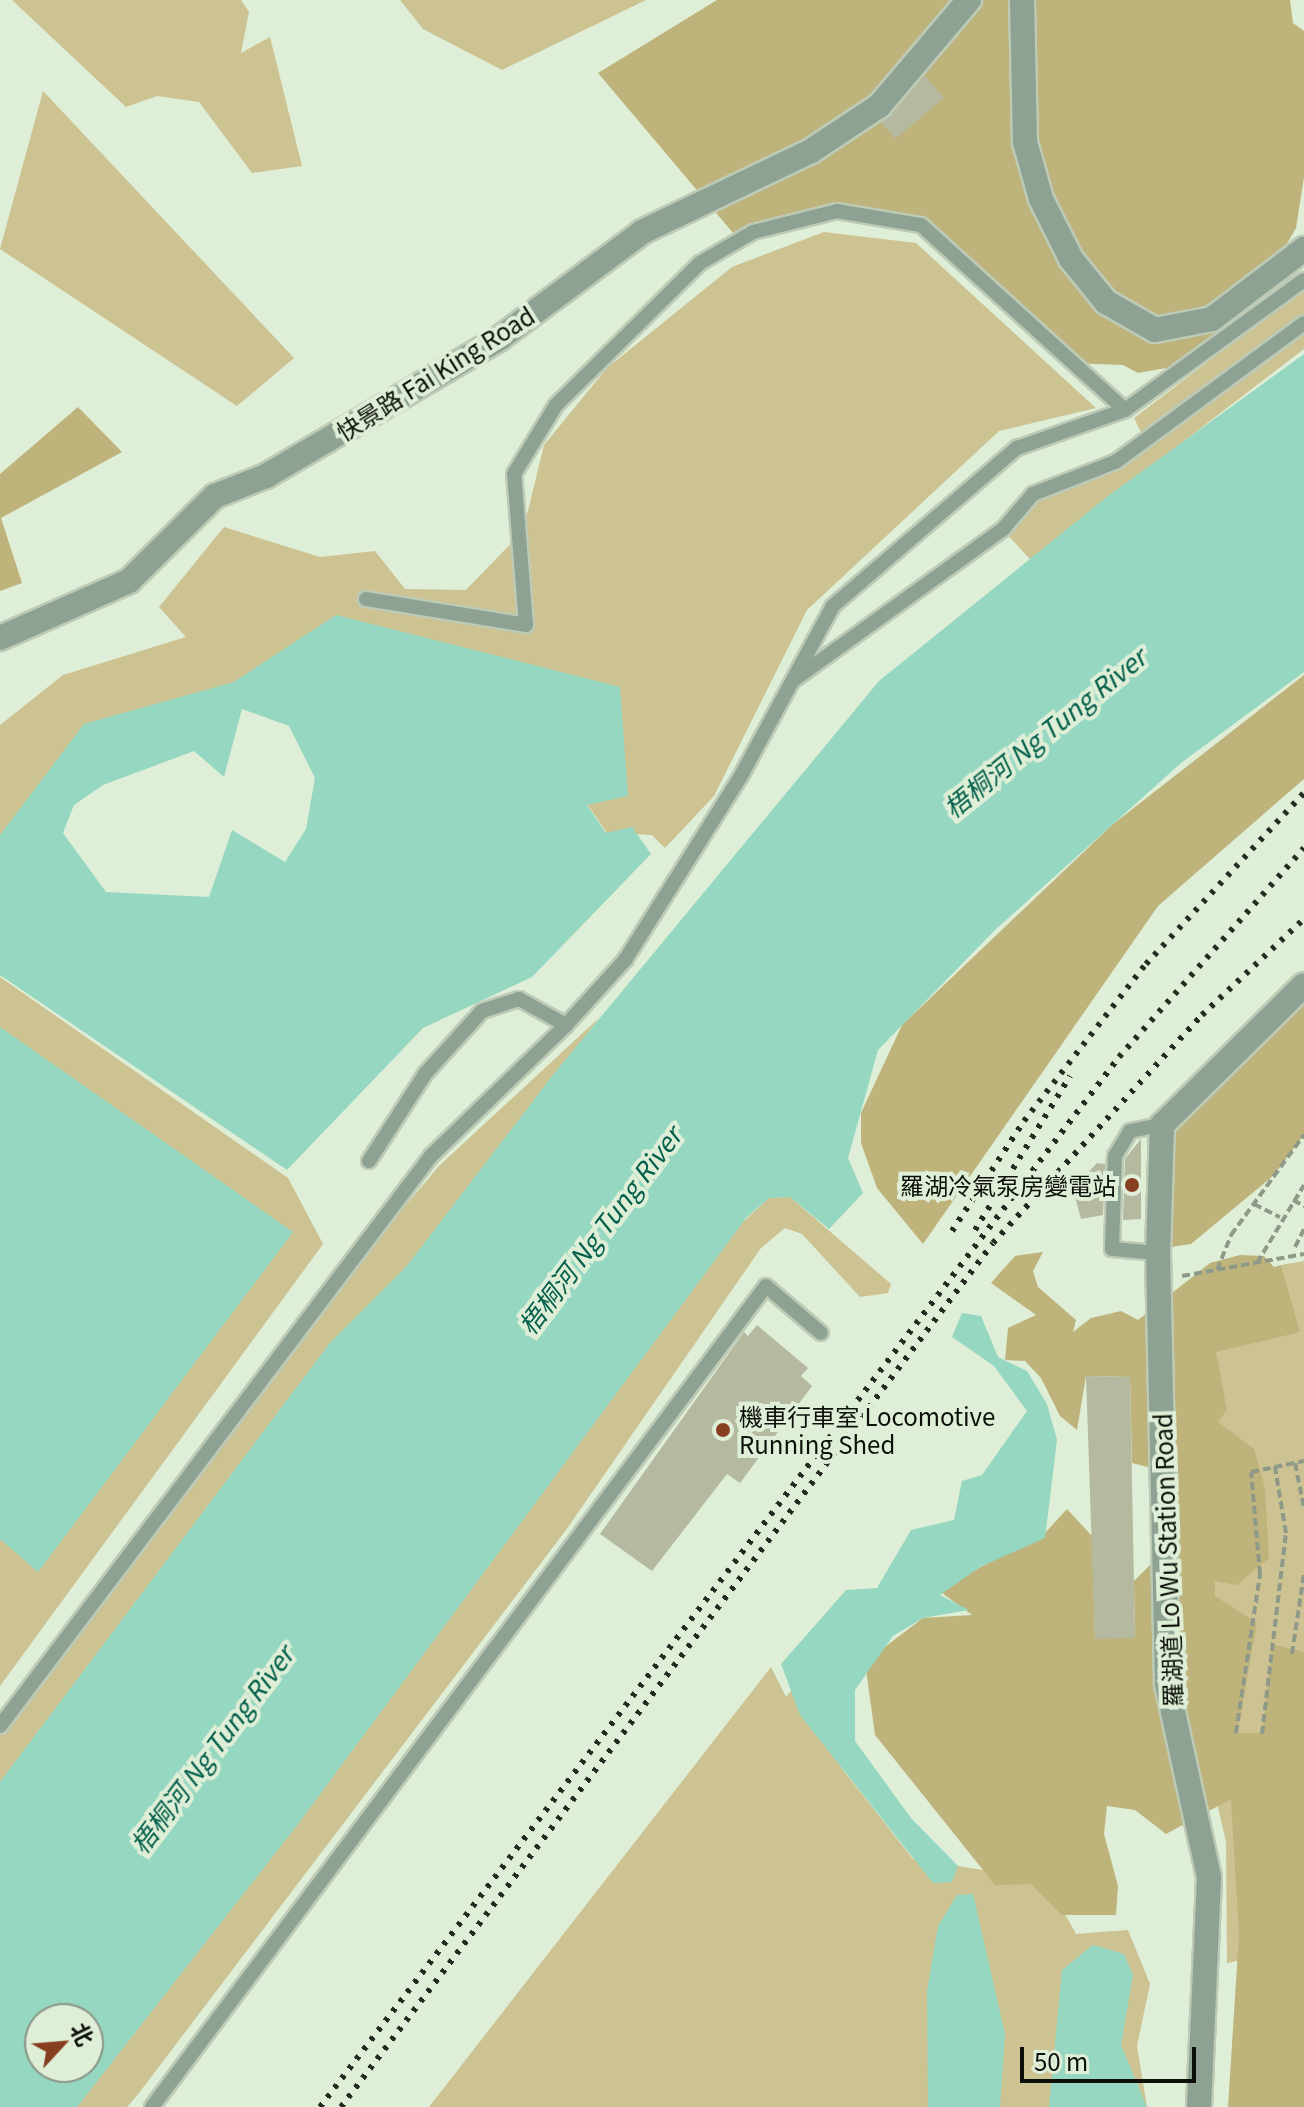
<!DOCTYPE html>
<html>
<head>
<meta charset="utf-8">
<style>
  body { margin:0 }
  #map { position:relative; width:1304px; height:2107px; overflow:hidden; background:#dfeed7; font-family:Georgia,"Noto Sans SC",serif }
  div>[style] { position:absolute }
  .green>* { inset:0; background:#ccc292 }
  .forest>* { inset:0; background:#beb37b }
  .water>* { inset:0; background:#95d7c1 }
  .building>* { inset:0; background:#b4b9a0 }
  .path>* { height:4px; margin-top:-2px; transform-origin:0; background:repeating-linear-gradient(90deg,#8e9988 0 8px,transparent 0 12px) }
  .roads { filter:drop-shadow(2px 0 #bdcab6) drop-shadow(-2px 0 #bdcab6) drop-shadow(0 2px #bdcab6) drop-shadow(0 -2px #bdcab6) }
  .lane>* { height:14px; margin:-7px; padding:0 7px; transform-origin:7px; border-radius:7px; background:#8da292 }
  .street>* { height:24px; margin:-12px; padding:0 12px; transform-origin:12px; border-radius:12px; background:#8da292 }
  .rail>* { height:6px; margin-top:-3px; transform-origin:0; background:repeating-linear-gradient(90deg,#252a21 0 4px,transparent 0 12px) }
  .dots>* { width:22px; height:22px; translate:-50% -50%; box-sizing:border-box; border:4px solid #dfeed7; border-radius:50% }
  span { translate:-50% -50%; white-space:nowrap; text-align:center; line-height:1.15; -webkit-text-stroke:8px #dfeed7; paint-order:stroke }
  .street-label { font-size:24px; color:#0c1009 }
  .poi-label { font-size:24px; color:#0c1009 }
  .right { translate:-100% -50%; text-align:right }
  .left { translate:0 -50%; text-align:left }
  .water-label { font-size:26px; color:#04604b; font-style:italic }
  .north { position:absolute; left:24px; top:2003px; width:80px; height:80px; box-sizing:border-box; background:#dfeed7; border:2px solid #8b9585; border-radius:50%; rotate:64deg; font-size:22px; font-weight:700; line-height:32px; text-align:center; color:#0c1009 }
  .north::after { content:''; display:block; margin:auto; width:28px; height:36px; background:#873f20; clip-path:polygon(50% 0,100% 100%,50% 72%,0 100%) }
  .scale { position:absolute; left:1020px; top:2047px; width:176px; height:36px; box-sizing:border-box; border:4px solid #0c1009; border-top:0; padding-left:10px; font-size:24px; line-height:28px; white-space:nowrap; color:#0c1009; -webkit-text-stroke:6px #dfeed7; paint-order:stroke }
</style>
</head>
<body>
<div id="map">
  <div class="green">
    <i style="clip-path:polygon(12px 0,241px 0,249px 12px,241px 53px,270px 37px,302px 166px,252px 173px,199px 102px,157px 96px,126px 107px)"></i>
    <i style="clip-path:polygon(400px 0,646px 0,502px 70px,423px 29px)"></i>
    <i style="clip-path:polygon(43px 91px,294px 358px,237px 406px,0 249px)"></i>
    <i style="clip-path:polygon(824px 232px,916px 243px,1096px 408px,999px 431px,807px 610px,714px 796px,665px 848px,652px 835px,607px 833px,587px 804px,337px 615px,234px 682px,173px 701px,0 837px,0 725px,63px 675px,186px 637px,159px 607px,224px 527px,320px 557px,375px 551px,405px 589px,466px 590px,523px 531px,544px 445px,607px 368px,732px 267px)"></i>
    <i style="clip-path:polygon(1304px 289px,1304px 323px,1145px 440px,1134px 418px)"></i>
    <i style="clip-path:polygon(1304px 325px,1304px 349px,1030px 559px,1005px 532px,1033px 494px,1127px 460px)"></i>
    <i style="clip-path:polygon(0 977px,288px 1178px,323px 1244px,0 1686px)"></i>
    <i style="clip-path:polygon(600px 1017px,406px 1267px,330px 1343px,0 1782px,0 1724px,308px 1321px,439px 1166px)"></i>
    <i style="clip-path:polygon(790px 1197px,891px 1284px,888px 1293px,860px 1297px,802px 1234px,785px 1228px,761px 1248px,566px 1530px,139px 2093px,127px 2107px,77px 2107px,298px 1824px,743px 1222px,769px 1198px)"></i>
    <i style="clip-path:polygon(1304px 1261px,1304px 1947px,1227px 1963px,1226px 1842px,1194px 1702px,1186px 1349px,1299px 1332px,1281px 1265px)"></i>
    <i style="clip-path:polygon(828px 1643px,840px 1766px,913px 1859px,983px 1870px,1088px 1788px,1054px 1894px,1076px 1934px,1128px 1930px,1150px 1984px,1137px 2046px,1147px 2107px,429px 2107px,771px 1667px,786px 1697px)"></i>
  </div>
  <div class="forest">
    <i style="clip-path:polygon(717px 0,1290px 0,1293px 23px,1304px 31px,1304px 177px,1296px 228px,1281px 254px,1294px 284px,1189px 364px,1138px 373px,1123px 365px,1070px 363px,912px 224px,824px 214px,739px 240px,598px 73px)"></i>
    <i style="clip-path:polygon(78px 407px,122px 452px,1px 518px,22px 583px,0 591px,0 474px)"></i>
    <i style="clip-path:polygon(1304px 675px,1304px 779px,1158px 906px,923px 1244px,877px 1188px,861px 1143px,861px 1113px,902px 1025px,1112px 825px)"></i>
    <i style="clip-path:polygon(1304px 984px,1304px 1135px,1274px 1175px,1191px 1244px,1171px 1247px,1172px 1136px,1181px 1118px)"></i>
    <i style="clip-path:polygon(1043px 1252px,1033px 1271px,1038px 1287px,1076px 1320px,1073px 1332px,1091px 1318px,1121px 1311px,1138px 1320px,1210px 1263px,1240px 1255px,1264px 1256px,1274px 1267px,1281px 1265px,1300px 1332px,1216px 1352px,1227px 1410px,1218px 1422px,1254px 1449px,1265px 1488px,1269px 1558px,1237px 1585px,1215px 1581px,1215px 1596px,1257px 1623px,1237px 1733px,1262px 1733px,1272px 1644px,1304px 1652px,1304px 2107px,1228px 2107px,1239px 1935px,1231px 1799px,1166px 1834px,1135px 1810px,1107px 1806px,1104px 1834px,1118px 1886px,1116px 1915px,1062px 1915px,1031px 1884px,995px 1885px,875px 1735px,865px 1662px,923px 1618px,972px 1615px,938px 1590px,1046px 1532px,1067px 1509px,1092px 1536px,1095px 1638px,1135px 1638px,1134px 1581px,1161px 1554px,1163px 1471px,1132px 1463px,1130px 1377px,1086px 1376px,1077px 1430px,1060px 1416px,1041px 1378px,1025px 1361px,1005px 1360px,1008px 1328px,1036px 1315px,991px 1283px,1015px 1256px)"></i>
  </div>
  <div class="water">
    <i style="clip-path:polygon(evenodd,1304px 354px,1304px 672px,1181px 763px,995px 930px,878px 1050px,848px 1158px,863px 1193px,829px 1229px,790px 1197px,769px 1198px,746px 1218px,298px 1824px,77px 2107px,0 2107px,0 1782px,330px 1343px,406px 1267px,556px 1071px,879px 681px,1108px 496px,1304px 354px,40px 2019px,88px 2019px,88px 2067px,40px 2067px,40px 2019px)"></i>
    <i style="clip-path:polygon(evenodd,336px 615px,620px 687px,628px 796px,587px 805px,606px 833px,632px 827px,651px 854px,532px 977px,423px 1028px,287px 1170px,0 975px,0 835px,84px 724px,234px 682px,336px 615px,242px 709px,289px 726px,315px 778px,306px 829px,285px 862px,232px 830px,209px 897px,106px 892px,63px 833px,74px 805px,103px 785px,194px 751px,224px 777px,242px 709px)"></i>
    <i style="clip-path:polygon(0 1027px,293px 1232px,38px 1572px,0 1539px)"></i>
    <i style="clip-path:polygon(962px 1313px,981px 1316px,998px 1357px,1027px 1371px,1047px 1404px,1057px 1440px,1045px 1538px,980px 1567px,940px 1595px,969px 1610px,923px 1618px,893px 1636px,855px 1690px,855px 1741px,911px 1818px,958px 1866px,952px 1882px,933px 1883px,800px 1715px,781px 1664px,846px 1590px,877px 1588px,911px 1530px,954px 1520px,962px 1481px,982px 1475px,1027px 1411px,994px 1366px,952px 1337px)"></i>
    <i style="clip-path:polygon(973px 1894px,1005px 2034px,1000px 2107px,928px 2107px,927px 1991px,938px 1926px,957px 1895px)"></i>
    <i style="clip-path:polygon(1093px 1945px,1124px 1954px,1133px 1975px,1121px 2045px,1147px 2107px,1049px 2107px,1062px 1970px)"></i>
  </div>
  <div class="building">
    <i style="clip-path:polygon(925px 76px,944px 98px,895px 139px,881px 122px)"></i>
    <i style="clip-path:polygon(1141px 1139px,1141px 1219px,1123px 1220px,1125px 1159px)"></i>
    <i style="clip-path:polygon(1097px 1163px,1105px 1164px,1103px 1215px,1081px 1219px,1073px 1189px)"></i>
    <i style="clip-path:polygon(757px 1325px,808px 1368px,801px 1376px,812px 1386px,740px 1483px,727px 1474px,652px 1571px,600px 1534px,744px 1332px,748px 1336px)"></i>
    <i style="clip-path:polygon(1086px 1376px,1130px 1377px,1135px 1638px,1095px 1639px)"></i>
  </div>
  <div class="path">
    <i style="left:1293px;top:1200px;width:13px;rotate:29deg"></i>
    <i style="left:1254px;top:1204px;width:29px;rotate:27deg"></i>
    <i style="left:1295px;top:1247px;width:20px;rotate:-63deg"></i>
    <i style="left:1257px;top:1263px;width:91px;rotate:-58.9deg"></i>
    <i style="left:1217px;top:1270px;width:38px;rotate:-68deg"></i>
    <i style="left:1231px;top:1235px;width:124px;rotate:-53.9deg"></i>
    <i style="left:1182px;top:1276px;width:124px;rotate:-10.2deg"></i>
    <i style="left:1295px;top:1463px;width:46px;rotate:78.7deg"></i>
    <i style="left:1292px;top:1654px;width:81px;rotate:-81.5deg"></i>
    <i style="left:1236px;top:1733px;width:161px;rotate:-81.4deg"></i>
    <i style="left:1260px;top:1574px;width:102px;rotate:-95deg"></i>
    <i style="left:1251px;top:1472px;width:54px;rotate:-11.7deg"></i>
    <i style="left:1262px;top:1734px;width:202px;rotate:-83.2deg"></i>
    <i style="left:1286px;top:1533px;width:67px;rotate:-99.5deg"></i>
  </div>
  <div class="roads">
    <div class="lane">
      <i style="left:366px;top:599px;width:162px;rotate:9.2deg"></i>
      <i style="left:526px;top:625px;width:151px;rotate:-94.5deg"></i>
      <i style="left:514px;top:474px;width:81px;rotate:-58.7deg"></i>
      <i style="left:556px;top:405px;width:202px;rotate:-44.6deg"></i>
      <i style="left:700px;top:263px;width:61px;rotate:-30.3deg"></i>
      <i style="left:753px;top:232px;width:87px;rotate:-14deg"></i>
      <i style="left:837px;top:211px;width:85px;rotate:9.5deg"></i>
      <i style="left:921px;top:225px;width:275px;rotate:42.2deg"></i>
      <i style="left:795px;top:679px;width:258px;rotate:-35.8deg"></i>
      <i style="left:1004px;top:528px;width:45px;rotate:-49.5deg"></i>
      <i style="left:1033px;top:494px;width:90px;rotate:-21.4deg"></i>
      <i style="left:1117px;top:461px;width:232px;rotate:-36.4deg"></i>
      <i style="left:369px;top:1161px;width:103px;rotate:-57.2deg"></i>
      <i style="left:425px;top:1074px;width:85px;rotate:-47.9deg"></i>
      <i style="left:482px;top:1011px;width:39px;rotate:-18deg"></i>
      <i style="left:519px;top:999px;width:54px;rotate:29deg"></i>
      <i style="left:566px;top:1025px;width:88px;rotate:-47.8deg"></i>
      <i style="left:625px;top:960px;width:220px;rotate:-57.8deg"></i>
      <i style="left:742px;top:774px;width:191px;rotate:-61.6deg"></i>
      <i style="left:833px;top:606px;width:243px;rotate:-40.7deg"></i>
      <i style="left:1017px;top:448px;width:114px;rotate:-19.4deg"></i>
      <i style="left:1125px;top:410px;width:221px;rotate:-36deg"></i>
      <i style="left:1158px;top:1253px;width:46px;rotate:-175deg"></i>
      <i style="left:1112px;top:1249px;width:93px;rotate:-88.2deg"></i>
      <i style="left:1115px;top:1156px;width:29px;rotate:-59deg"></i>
      <i style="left:1130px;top:1131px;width:33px;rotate:-11deg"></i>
      <i style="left:0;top:1726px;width:715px;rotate:-52.91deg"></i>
      <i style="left:431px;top:1156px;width:188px;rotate:-44.1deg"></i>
      <i style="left:152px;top:2107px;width:1025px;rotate:-53.21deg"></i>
      <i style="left:766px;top:1286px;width:72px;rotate:40.5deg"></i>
    </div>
    <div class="street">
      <i style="left:1022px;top:0;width:142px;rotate:88.8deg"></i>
      <i style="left:1025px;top:142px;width:59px;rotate:74.3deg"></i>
      <i style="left:1041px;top:199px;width:67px;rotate:63.4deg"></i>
      <i style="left:1071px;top:259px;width:55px;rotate:50.9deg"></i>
      <i style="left:1106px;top:302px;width:56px;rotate:29.7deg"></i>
      <i style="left:1155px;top:330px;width:58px;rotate:-10.9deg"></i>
      <i style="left:1212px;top:319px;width:116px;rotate:-37.3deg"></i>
      <i style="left:0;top:638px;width:141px;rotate:-23.8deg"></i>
      <i style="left:129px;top:581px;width:121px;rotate:-44.7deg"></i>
      <i style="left:215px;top:496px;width:55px;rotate:-21.4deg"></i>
      <i style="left:266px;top:476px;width:272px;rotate:-30.5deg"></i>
      <i style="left:500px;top:338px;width:177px;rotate:-36.7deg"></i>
      <i style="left:642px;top:232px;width:187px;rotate:-25.6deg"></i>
      <i style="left:811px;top:151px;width:82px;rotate:-33.5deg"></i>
      <i style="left:879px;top:106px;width:139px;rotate:-49.7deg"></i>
      <i style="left:1199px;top:2107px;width:230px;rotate:-87.5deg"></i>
      <i style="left:1209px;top:1877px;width:198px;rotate:-102.3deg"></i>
      <i style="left:1167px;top:1684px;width:431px;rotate:-91.2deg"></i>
      <i style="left:1158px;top:1253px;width:128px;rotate:-88.2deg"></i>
      <i style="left:1162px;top:1125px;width:199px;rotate:-44.6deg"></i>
    </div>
  </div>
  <div class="rail">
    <i style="left:975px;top:1230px;width:181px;rotate:-58.3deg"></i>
    <i style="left:952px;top:1231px;width:131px;rotate:-56.8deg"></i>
    <i style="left:1024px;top:1121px;width:199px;rotate:-52.2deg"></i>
    <i style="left:1146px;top:964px;width:233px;rotate:-47.3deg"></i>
    <i style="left:320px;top:2107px;width:1319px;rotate:-52.73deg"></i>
    <i style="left:1119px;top:1057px;width:279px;rotate:-48.5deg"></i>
    <i style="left:341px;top:2107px;width:1082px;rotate:-52.96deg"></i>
    <i style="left:993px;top:1243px;width:309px;rotate:-47.5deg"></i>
    <i style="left:1202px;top:1015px;width:140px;rotate:-43.3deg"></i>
  </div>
  <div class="dots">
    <i style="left:1132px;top:1185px;background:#873f20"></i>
    <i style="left:723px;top:1430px;background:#873f20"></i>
  </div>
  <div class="street-label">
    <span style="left:435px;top:373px;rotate:-32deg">快景路 Fai King Road</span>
    <span style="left:1167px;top:1560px;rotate:-92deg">羅湖道 Lo Wu Station Road</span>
  </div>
  <div class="poi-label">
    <span class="right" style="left:1116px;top:1185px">羅湖冷氣泵房變電站</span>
    <span class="left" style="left:739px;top:1430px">機車行車室 Locomotive<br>Running Shed</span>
  </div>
  <div class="water-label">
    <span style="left:1044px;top:732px;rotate:-39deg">梧桐河 Ng Tung River</span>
    <span style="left:599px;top:1230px;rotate:-53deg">梧桐河 Ng Tung River</span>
    <span style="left:211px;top:1749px;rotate:-53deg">梧桐河 Ng Tung River</span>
  </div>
  <div class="north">北</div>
  <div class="scale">50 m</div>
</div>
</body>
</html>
